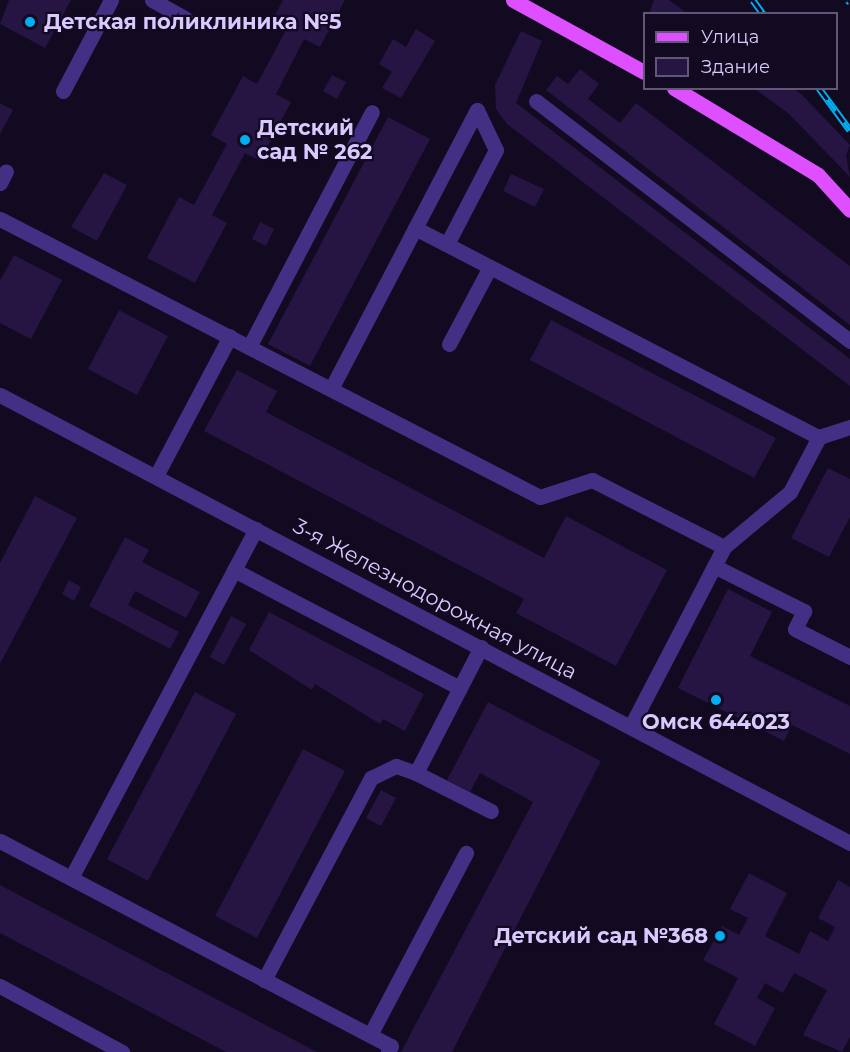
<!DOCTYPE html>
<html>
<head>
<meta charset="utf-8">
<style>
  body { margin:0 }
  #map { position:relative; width:850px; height:1052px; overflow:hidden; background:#120a20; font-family:Montserrat,sans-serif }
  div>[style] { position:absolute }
  .building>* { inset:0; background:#261443 }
  .minor>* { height:15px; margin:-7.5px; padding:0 7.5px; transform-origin:7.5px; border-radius:7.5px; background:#433084 }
  .major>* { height:15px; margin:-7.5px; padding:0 7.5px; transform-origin:7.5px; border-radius:7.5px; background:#de50ff }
  .rail>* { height:7px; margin-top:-3.5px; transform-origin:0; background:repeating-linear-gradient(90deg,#120a20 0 14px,#00aef4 0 28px); box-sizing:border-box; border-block:2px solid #00aef4 }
  .dots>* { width:16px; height:16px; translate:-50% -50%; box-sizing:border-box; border:3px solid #120a20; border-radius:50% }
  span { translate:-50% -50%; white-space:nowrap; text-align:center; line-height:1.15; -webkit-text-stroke:4.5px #120a20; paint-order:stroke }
  .poi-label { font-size:21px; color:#d9c9ff; font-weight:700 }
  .left { translate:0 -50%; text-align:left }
  .right { translate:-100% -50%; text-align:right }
  .street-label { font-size:21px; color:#d9c9ff }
  .legend { position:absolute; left:643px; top:12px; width:195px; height:78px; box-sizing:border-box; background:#120a20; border:2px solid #625679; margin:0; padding:8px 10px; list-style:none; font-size:18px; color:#d9c9ff }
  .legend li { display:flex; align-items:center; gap:12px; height:30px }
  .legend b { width:30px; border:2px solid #625679 }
</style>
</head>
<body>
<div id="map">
  <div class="building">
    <i style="clip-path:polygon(9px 0,71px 0,45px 48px,0 24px)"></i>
    <i style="clip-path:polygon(283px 0,345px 0,320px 47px,304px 39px,276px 94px,291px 102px,260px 161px,245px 153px,212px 215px,227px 223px,195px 283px,147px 258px,179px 197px,194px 205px,227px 144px,211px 135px,243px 76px,257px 84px,286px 30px,271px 22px)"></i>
    <i style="clip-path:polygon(654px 0,669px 0,688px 14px,649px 14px)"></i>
    <i style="clip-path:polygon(416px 29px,435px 41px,401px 98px,382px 88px,392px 72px,379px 64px,393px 39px,406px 47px)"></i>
    <i style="clip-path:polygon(521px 31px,542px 41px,516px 103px,850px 359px,850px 386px,507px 124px,496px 109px,495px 85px)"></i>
    <i style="clip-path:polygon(580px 69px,599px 84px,588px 99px,620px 123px,636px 103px,850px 266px,850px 325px,546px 90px,557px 76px,568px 84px)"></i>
    <i style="clip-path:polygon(332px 75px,346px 82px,337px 99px,323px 91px)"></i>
    <i style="clip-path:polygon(754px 88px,793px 88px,802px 95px,850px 145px,846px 155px,850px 177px,789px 114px)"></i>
    <i style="clip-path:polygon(0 103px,13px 110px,0 134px)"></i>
    <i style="clip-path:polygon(388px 117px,430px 139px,310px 366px,268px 344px)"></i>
    <i style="clip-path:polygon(104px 173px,127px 185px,97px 241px,71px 227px)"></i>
    <i style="clip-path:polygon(511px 174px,544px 189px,535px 207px,503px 191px)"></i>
    <i style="clip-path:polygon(260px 222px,274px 229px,266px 246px,252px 239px)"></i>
    <i style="clip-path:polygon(14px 255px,62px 280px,31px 339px,0 323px,0 281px)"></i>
    <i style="clip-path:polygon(119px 310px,168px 336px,137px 395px,88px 369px)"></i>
    <i style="clip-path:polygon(551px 320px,776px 438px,754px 478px,530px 360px)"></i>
    <i style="clip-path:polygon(237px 370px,277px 391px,266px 412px,544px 558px,566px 516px,667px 570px,616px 666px,516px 613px,524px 599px,204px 431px)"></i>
    <i style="clip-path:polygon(828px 468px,850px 479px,850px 517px,829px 557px,791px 538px)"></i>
    <i style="clip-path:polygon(35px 496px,77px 518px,0 664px,0 563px)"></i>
    <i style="clip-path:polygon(125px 537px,149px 550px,142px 562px,200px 592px,186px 618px,135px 591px,128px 605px,179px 632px,170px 649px,89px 606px)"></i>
    <i style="clip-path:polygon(69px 580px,81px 587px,74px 601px,62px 594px)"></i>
    <i style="clip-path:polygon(728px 589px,772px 612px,750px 656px,850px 706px,850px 754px,792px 725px,784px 741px,678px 688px)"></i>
    <i style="clip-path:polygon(269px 612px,424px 694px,405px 731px,383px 719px,380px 724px,315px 684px,312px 690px,249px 650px)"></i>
    <i style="clip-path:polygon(231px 616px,246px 624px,224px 665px,210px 657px)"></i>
    <i style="clip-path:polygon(195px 692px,236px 714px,148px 881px,107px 859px)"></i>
    <i style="clip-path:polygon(488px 702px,601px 761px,452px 1052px,401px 1052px,533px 802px,480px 773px,470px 792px,447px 780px)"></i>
    <i style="clip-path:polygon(303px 749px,345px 771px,257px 938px,215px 916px)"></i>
    <i style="clip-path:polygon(381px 790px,396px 798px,381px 826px,366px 818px)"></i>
    <i style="clip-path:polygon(749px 873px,787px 893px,765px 936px,799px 954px,810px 931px,828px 941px,835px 927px,818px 918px,838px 880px,850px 887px,850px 1037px,842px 1052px,803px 1035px,827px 990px,794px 973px,783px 993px,765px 983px,757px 998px,775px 1008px,755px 1046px,714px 1024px,738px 978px,703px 960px,722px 926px,739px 935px,748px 918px,730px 909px)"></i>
    <i style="clip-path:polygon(0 885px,102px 939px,317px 1052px,226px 1052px,0 933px)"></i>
  </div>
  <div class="minor">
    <i style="left:152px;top:0;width:38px;rotate:29deg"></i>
    <i style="left:63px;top:91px;width:103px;rotate:-62.2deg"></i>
    <i style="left:536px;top:101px;width:395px;rotate:37.4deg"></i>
    <i style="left:0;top:183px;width:13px;rotate:-63deg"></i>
    <i style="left:0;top:219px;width:607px;rotate:27.24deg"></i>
    <i style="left:540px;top:497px;width:55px;rotate:-18.1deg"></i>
    <i style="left:592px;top:480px;width:148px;rotate:26.9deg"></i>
    <i style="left:415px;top:228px;width:455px;rotate:27.4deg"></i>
    <i style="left:447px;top:244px;width:106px;rotate:-62.5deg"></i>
    <i style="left:496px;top:150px;width:44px;rotate:-115.4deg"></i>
    <i style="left:449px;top:344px;width:87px;rotate:-62deg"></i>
    <i style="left:249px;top:347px;width:265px;rotate:-62.4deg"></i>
    <i style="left:331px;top:389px;width:315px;rotate:-62.4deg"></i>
    <i style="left:0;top:395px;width:961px;rotate:27.79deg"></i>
    <i style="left:156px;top:476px;width:158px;rotate:-62.1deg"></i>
    <i style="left:714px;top:566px;width:101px;rotate:26.6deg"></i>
    <i style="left:804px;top:611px;width:20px;rotate:117deg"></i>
    <i style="left:795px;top:629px;width:62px;rotate:27deg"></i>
    <i style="left:234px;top:570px;width:255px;rotate:27.6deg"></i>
    <i style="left:481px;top:647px;width:142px;rotate:117.3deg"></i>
    <i style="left:416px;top:773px;width:84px;rotate:26.9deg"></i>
    <i style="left:631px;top:726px;width:202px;rotate:-62.5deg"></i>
    <i style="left:724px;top:547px;width:86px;rotate:-39.8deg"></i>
    <i style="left:790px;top:492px;width:62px;rotate:-62.2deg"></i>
    <i style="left:819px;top:437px;width:33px;rotate:-18deg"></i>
    <i style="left:0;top:841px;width:441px;rotate:27.7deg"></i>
    <i style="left:391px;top:1046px;width:7px;rotate:117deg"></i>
    <i style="left:71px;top:878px;width:395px;rotate:-62.1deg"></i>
    <i style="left:264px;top:980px;width:229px;rotate:-62.1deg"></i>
    <i style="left:371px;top:778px;width:28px;rotate:-26deg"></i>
    <i style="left:396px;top:766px;width:21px;rotate:19deg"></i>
    <i style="left:0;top:986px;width:139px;rotate:28.4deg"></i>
    <i style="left:370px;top:1035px;width:206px;rotate:-62.2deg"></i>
  </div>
  <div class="major">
    <i style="left:513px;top:0;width:149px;rotate:28.8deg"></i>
    <i style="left:674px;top:88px;width:168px;rotate:31.1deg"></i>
    <i style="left:818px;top:175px;width:47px;rotate:47.6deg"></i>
  </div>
  <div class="rail">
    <i style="left:753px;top:0;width:17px;rotate:54deg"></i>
    <i style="left:848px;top:0;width:3px;rotate:45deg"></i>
    <i style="left:819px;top:88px;width:52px;rotate:53.6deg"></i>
  </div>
  <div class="dots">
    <i style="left:30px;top:22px;background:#00aef4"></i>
    <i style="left:245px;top:140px;background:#00aef4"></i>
    <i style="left:716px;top:700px;background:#00aef4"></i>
    <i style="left:720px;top:936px;background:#00aef4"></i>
  </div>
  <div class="poi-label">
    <span class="left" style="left:44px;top:22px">Детская поликлиника №5</span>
    <span class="left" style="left:257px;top:140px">Детский<br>сад № 262</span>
    <span style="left:716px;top:722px">Омск 644023</span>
    <span class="right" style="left:708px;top:936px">Детский сад №368</span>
  </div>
  <div class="street-label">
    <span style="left:435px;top:599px;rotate:28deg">3-я Железнодорожная улица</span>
  </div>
  <ul class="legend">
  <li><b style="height:8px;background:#de50ff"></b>Улица</li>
  <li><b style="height:16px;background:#261443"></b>Здание</li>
  </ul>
</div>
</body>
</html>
